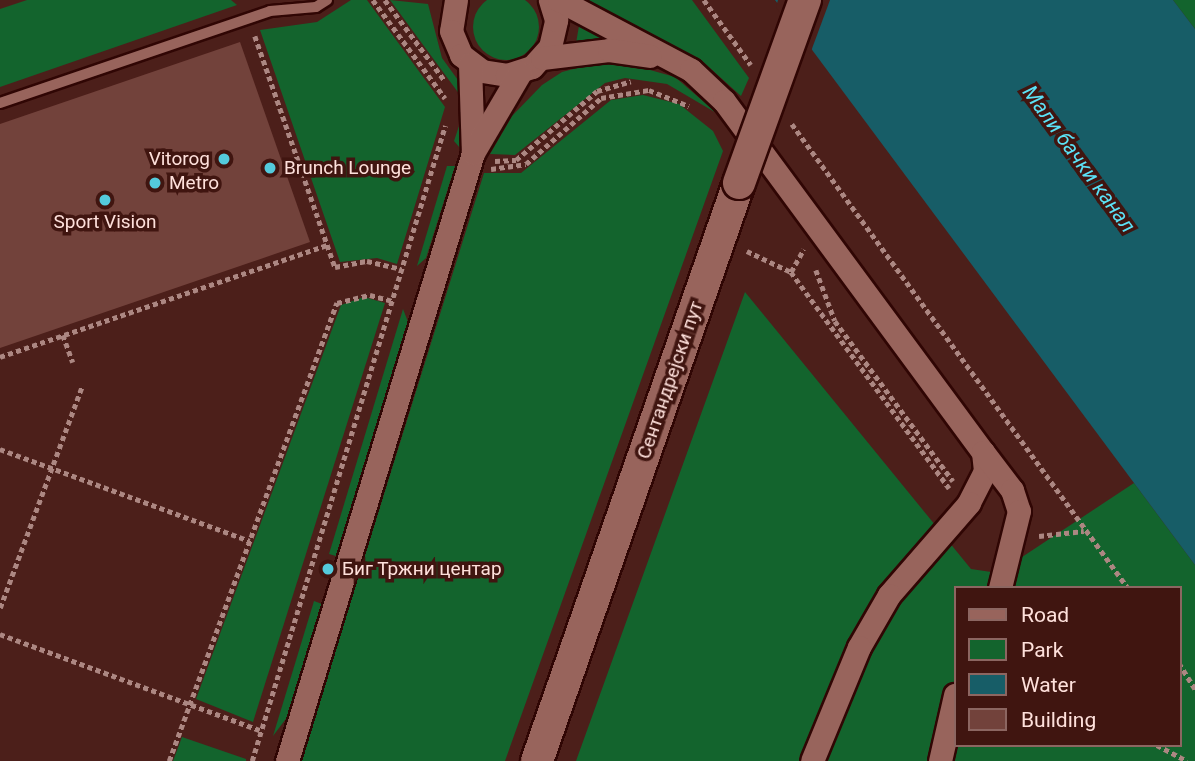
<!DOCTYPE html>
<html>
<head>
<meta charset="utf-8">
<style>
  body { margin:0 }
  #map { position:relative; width:1195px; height:761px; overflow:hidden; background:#4c1f1a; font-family:Roboto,sans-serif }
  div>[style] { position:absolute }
  .green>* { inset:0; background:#13642d }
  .round { border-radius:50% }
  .water>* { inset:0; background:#175d67 }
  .pier>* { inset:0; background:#4c1f1a }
  .building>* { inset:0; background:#72423b }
  .path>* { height:4.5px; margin-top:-2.25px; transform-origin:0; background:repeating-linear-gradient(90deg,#ac8782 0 5px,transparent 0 8.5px) }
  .roads { filter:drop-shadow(2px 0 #300604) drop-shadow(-2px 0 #300604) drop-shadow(0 2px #300604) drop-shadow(0 -2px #300604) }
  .lane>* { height:10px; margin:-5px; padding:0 5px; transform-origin:5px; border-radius:5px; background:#98645c }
  .street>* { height:23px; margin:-11.5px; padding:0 11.5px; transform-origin:11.5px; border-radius:11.5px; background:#98645c }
  .secondary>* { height:32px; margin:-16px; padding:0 16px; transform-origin:16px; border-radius:16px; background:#98645c }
  .bridges { filter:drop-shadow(2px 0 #300604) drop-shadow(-2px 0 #300604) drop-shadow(0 2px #300604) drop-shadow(0 -2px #300604) }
  .secondary-bridge>* { height:32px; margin:-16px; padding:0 16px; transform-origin:16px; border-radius:16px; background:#98645c }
  .dots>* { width:19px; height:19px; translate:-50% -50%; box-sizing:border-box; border:4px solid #401510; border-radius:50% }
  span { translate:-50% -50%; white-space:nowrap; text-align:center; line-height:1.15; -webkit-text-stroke:7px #401510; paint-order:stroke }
  .poi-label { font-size:19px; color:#fee0db }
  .right { translate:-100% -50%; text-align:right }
  .left { translate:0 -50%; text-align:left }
  .street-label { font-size:19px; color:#fee0db }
  .water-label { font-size:21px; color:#5be2f6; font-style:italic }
  .legend { position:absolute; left:954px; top:586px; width:228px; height:161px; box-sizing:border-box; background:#401510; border:2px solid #8c6661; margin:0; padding:9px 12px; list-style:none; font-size:21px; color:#fee0db }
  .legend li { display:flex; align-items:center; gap:14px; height:35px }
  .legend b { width:35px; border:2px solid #8c6661 }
</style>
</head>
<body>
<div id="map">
  <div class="green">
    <i class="round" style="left:473px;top:-6px;width:66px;height:66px"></i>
    <i style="clip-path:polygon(27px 0,231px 0,237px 5px,0 87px,0 9px)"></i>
    <i style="clip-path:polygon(351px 0,367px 0,445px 107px,397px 264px,377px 258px,340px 262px,260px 30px,317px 22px)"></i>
    <i style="clip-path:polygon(390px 0,428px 4px,442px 58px,463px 87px,465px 131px,460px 148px,454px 141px,463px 114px,460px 95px)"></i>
    <i style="clip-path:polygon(580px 0,692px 0,749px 78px,741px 96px,701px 60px)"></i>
    <i style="clip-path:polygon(1173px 0,1195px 0,1195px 29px)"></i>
    <i style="clip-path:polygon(580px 20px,618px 42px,575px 49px)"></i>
    <i style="clip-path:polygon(611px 59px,675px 77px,718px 114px,667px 84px,625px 78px,605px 83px,515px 155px,490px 154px,512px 116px,542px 85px,562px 72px)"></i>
    <i style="clip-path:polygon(643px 95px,679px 104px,713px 131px,723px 151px,505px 761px,301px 761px,484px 173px,521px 173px,611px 100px)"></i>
    <i style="clip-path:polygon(447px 166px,455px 166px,426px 258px,417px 266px)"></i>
    <i style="clip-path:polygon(evenodd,745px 292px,971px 569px,998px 573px,1134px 483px,1195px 565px,1195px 761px,576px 761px,745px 292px,955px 588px,1179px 588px,1179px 745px,955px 745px,955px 588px)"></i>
    <i style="clip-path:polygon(364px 297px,385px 303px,253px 722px,196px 699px,341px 305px)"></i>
    <i style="clip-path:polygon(403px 309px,410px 327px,336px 556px,329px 554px)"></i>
    <i style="clip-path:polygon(314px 601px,322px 604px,288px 716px,273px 736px)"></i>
    <i style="clip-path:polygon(182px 737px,246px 759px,246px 761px,173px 761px)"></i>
  </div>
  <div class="water">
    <i style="clip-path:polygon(775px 0,1173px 0,1195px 29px,1195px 565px)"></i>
  </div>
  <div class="pier">
    <i style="clip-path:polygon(778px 0,830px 0,810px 54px,776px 7px)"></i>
  </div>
  <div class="building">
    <i style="clip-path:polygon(240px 42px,310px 242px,0 348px,0 124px)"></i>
  </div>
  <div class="path">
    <i style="left:373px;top:0;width:122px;rotate:53.7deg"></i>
    <i style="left:385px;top:0;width:101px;rotate:53.5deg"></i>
    <i style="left:704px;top:0;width:80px;rotate:54.1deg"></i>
    <i style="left:255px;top:36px;width:244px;rotate:70.9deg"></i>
    <i style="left:335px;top:267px;width:33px;rotate:-11deg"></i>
    <i style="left:367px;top:261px;width:35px;rotate:13deg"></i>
    <i style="left:792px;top:124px;width:573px;rotate:54.09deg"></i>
    <i style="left:495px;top:161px;width:21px;rotate:-3deg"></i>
    <i style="left:516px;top:160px;width:106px;rotate:-40.4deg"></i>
    <i style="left:597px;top:91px;width:35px;rotate:-16deg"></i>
    <i style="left:491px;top:169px;width:35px;rotate:-8deg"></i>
    <i style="left:526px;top:164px;width:100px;rotate:-41.3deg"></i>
    <i style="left:601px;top:98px;width:49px;rotate:-9.5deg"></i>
    <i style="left:649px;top:90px;width:43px;rotate:21.8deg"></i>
    <i style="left:747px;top:251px;width:49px;rotate:25.5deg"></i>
    <i style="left:791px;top:272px;width:268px;rotate:53.8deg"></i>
    <i style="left:816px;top:270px;width:54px;rotate:69.6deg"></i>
    <i style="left:835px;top:321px;width:199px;rotate:53.6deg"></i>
    <i style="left:791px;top:272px;width:26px;rotate:-61deg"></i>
    <i style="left:63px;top:335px;width:29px;rotate:70deg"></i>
    <i style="left:0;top:357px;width:346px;rotate:-18.9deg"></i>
    <i style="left:0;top:449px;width:266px;rotate:20.2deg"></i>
    <i style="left:1039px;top:536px;width:45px;rotate:-6.3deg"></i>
    <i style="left:0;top:608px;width:237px;rotate:-69.7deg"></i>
    <i style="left:0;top:634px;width:277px;rotate:20.3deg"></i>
    <i style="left:1179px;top:663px;width:31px;rotate:58deg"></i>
    <i style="left:1157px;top:745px;width:34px;rotate:28deg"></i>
    <i style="left:169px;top:761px;width:488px;rotate:-69.9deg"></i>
    <i style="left:337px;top:303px;width:34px;rotate:-14deg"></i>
    <i style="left:370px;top:295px;width:23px;rotate:15deg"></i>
    <i style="left:252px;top:761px;width:664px;rotate:-73.09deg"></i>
  </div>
  <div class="roads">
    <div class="lane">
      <i style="left:0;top:103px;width:285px;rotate:-18.8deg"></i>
      <i style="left:270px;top:11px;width:46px;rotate:-5deg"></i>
      <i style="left:316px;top:7px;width:13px;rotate:-32deg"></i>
    </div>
    <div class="street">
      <i style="left:456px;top:0;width:31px;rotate:99deg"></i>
      <i style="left:451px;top:31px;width:26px;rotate:67deg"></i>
      <i style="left:461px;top:55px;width:26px;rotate:37deg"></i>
      <i style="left:482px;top:71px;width:25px;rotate:9deg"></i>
      <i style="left:507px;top:75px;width:26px;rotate:-18deg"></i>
      <i style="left:532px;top:67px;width:27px;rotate:-48deg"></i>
      <i style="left:550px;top:47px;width:28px;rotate:-77deg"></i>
      <i style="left:556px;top:20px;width:21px;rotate:-107deg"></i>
      <i style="left:559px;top:0;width:149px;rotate:27.9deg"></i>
      <i style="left:691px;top:70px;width:45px;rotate:43.2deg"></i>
      <i style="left:724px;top:101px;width:436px;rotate:53.6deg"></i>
      <i style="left:983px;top:452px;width:19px;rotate:84deg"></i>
      <i style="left:985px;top:471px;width:36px;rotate:117deg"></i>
      <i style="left:969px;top:503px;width:122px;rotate:131deg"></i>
      <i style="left:889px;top:595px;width:60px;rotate:120deg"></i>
      <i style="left:859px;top:647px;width:123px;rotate:112.4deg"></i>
      <i style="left:542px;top:58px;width:67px;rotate:-6.8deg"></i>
      <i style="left:609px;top:50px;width:41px;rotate:8.3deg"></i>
      <i style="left:470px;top:64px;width:89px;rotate:88.1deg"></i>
      <i style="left:983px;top:452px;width:48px;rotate:52.7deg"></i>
      <i style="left:1012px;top:490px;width:22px;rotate:72deg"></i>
      <i style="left:1019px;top:511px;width:79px;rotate:103.9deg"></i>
      <i style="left:287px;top:761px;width:636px;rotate:-72.99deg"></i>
      <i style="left:473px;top:153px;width:93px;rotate:-59.6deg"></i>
      <i style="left:940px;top:761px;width:68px;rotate:-77.2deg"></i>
    </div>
    <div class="secondary">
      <i style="left:537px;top:761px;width:612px;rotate:-70.74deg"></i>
    </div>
  </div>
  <div class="bridges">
    <div class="secondary-bridge">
      <i style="left:739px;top:183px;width:195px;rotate:-70.2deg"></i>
    </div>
  </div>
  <div class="dots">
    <i style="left:224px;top:159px;background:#54cadc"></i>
    <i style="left:270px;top:168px;background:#54cadc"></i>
    <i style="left:155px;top:183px;background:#54cadc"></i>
    <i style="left:105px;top:200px;background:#54cadc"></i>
    <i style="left:328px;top:569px;background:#54cadc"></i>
  </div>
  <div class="poi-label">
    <span class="right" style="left:210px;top:159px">Vitorog</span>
    <span class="left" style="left:284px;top:168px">Brunch Lounge</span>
    <span class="left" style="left:169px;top:183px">Metro</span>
    <span style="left:105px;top:222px">Sport Vision</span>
    <span class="left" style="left:342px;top:569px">Биг Тржни центар</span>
  </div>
  <div class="street-label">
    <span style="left:670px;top:380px;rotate:-71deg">Сентандрејски пут</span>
  </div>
  <div class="water-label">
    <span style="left:1079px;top:159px;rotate:54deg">Мали бачки канал</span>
  </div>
  <ul class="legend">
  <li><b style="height:9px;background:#98645c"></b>Road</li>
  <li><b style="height:19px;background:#13642d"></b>Park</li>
  <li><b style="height:19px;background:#175d67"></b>Water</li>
  <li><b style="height:19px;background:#72423b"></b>Building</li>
  </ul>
</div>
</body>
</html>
